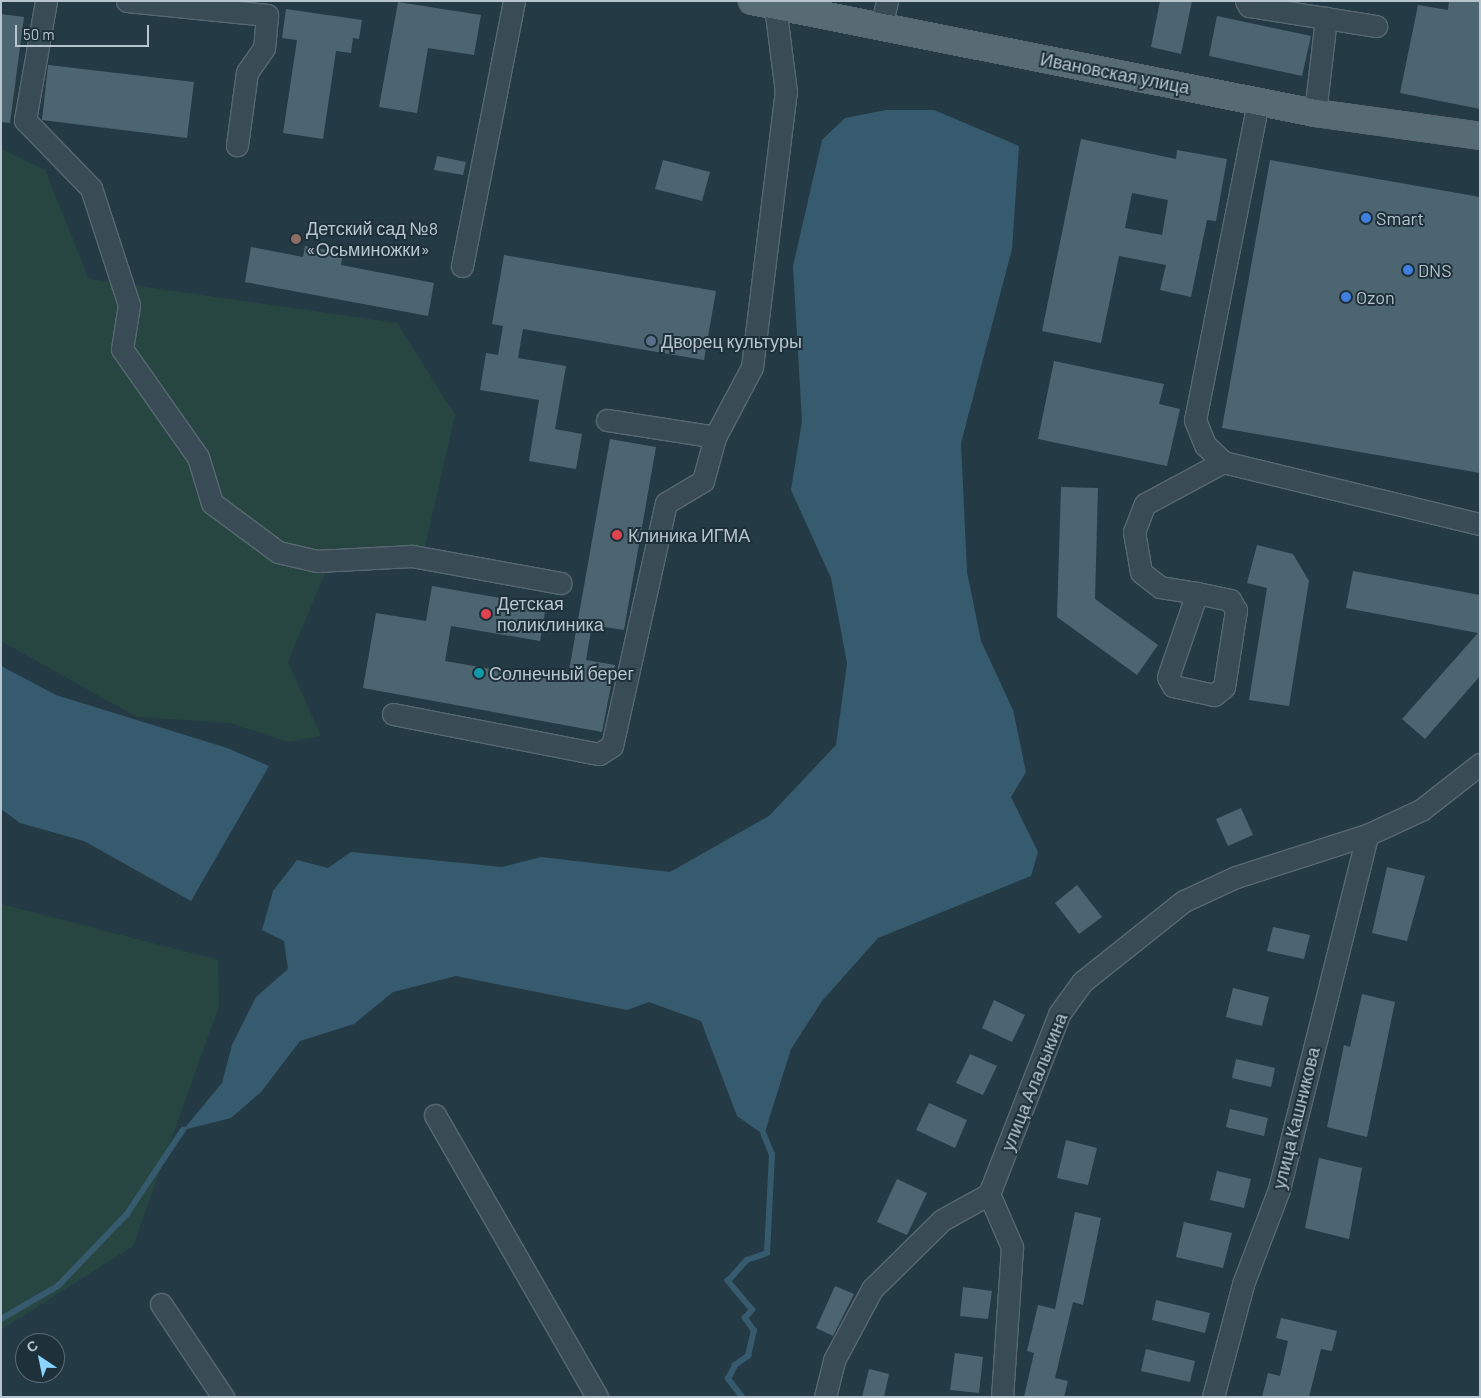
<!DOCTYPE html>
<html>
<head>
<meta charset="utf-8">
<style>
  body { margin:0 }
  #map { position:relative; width:1481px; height:1398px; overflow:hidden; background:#243b45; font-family:Barlow,sans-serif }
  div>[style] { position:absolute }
  .green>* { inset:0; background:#274642 }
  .water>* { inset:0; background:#375b6e }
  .stream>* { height:5.5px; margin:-2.75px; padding:0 2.75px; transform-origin:2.75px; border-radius:2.75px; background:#375b6e }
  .building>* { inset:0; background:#4d6571 }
  .roads { filter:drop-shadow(1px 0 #586872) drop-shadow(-1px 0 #586872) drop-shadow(0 1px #586872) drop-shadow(0 -1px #586872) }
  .minor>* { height:21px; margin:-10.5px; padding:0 10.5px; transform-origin:10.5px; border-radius:10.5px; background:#394b55 }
  .major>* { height:26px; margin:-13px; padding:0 13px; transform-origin:13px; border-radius:13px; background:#576b75 }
  .dots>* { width:14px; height:14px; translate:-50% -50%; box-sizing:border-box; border:2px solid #1e303a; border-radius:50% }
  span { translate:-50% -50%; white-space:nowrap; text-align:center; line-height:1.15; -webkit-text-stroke:4px #1e303a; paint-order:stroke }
  .street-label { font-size:18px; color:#b7c5ce }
  .poi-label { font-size:18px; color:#b7c5ce }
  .left { translate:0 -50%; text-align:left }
  .frame { position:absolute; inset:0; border:2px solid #b7c5ce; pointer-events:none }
  .north { position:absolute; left:15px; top:1333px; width:50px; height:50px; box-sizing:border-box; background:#1e303a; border:1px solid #5b6c75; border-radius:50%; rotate:326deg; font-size:14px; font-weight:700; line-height:20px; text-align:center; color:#b7c5ce }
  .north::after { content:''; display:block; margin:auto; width:18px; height:22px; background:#8bd4ff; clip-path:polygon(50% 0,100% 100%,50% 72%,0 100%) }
  .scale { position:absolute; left:15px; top:25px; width:134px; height:22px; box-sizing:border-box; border:2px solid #b7c5ce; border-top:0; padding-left:6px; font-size:15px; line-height:18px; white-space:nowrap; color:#b7c5ce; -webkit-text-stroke:4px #1e303a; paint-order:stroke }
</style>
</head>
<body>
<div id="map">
  <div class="green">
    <i style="clip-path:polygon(1px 149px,45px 170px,89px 279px,397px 323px,455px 415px,421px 564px,325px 573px,288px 662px,321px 736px,288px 742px,230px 723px,137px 717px,1px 641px)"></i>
    <i style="clip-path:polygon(1px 904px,218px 960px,219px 1006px,133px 1246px,1px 1330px)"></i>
  </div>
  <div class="water">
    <i style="clip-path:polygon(886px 110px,934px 110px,1019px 146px,1012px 249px,961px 443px,967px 572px,981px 641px,1013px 710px,1026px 772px,1011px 797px,1038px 852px,1031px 876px,878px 938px,822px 1001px,791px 1049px,764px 1135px,737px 1116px,701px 1021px,649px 1002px,627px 1010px,456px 976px,393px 992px,354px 1024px,300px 1041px,261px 1092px,231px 1118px,183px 1130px,222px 1083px,232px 1045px,256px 997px,288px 969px,284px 941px,262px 930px,273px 891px,297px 860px,328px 868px,351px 852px,502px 867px,541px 857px,670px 872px,769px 816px,836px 745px,847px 663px,831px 578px,791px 490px,802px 421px,793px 266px,822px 140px,845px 118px)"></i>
    <i style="clip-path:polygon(1px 666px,56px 695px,227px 748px,269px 766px,191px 901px,84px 841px,20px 823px,1px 809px)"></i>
  </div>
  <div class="stream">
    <i style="left:1px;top:1319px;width:66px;rotate:-30.1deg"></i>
    <i style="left:58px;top:1286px;width:100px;rotate:-46.2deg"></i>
    <i style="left:127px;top:1214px;width:101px;rotate:-56.3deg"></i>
    <i style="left:742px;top:1397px;width:23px;rotate:-128deg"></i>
    <i style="left:728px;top:1379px;width:16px;rotate:-63deg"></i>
    <i style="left:735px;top:1365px;width:16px;rotate:-35deg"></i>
    <i style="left:748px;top:1356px;width:26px;rotate:-77deg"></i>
    <i style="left:754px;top:1331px;width:16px;rotate:-125deg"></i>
    <i style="left:745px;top:1318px;width:11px;rotate:-49deg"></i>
    <i style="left:752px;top:1310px;width:38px;rotate:-130deg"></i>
    <i style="left:728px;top:1281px;width:28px;rotate:-48deg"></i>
    <i style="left:747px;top:1260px;width:21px;rotate:-19deg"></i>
    <i style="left:767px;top:1253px;width:98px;rotate:-87.1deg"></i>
    <i style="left:772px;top:1155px;width:22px;rotate:-112deg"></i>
  </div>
  <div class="building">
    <i style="clip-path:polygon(1160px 1px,1192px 1px,1181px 54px,1151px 47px)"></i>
    <i style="clip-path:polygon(1449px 1px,1480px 1px,1480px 109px,1400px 93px,1418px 5px,1448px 10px)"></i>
    <i style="clip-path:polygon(398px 2px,481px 15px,474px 55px,428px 48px,417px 113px,379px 107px)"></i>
    <i style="clip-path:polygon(286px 9px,362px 20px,359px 39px,353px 38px,351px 53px,336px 51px,323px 139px,283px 133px,297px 40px,282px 38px)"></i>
    <i style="clip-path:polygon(1px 14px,24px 17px,10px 123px,1px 122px)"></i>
    <i style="clip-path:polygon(1217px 16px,1311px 36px,1302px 76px,1209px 56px)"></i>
    <i style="clip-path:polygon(48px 65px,194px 82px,187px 138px,42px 120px)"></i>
    <i style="clip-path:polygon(evenodd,1081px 139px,1176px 159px,1177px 150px,1227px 159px,1216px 221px,1207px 220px,1191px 297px,1160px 290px,1166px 265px,1119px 256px,1101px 343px,1042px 331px,1081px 139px,1132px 193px,1168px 200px,1162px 235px,1125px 228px,1132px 193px)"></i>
    <i style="clip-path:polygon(437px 156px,466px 162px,463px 175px,434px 170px)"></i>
    <i style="clip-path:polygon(663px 160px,710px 172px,702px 201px,655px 189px)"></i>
    <i style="clip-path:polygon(1270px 160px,1480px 197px,1480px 473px,1222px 428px)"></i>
    <i style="clip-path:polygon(305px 246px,343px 253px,341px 265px,434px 283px,428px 316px,245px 282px,251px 247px,303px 257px)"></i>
    <i style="clip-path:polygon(504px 255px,716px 291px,704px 360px,523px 329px,518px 358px,566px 366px,555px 429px,582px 434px,576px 469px,529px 461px,539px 400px,480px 390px,486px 353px,498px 355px,503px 326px,492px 324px)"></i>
    <i style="clip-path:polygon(1054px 361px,1164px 384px,1159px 404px,1180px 409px,1167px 466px,1038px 439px)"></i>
    <i style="clip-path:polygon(610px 439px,656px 447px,624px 630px,592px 625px,586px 660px,615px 665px,602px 732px,363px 688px,376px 613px,426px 621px,432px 586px,546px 606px,540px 641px,451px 626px,445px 661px,567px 682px)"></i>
    <i style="clip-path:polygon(1061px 487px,1098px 488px,1095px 599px,1158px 645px,1137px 675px,1057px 617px)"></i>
    <i style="clip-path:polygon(1257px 545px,1293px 554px,1309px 581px,1289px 706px,1249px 700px,1267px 588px,1247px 583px)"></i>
    <i style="clip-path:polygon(1353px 571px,1480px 595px,1480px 676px,1425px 739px,1402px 719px,1478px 633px,1346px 608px)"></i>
    <i style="clip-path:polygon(1241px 808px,1253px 835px,1228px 846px,1216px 819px)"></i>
    <i style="clip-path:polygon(1387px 867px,1425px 876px,1407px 941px,1372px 933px)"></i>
    <i style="clip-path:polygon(1077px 885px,1102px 917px,1079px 934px,1055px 903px)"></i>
    <i style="clip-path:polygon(1273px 927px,1310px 935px,1304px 959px,1267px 951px)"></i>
    <i style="clip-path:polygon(1233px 988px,1269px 997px,1262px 1026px,1226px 1017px)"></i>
    <i style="clip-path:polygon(1362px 994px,1395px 1002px,1367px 1137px,1327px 1127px,1344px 1045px,1350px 1047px)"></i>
    <i style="clip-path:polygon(994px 1000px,1025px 1015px,1012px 1042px,982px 1028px)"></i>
    <i style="clip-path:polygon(970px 1054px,997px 1066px,983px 1095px,956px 1083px)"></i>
    <i style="clip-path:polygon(1236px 1059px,1275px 1068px,1271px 1087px,1232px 1078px)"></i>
    <i style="clip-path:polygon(929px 1103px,967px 1120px,955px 1148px,916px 1130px)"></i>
    <i style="clip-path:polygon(1230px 1109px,1268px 1118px,1264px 1136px,1226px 1127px)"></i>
    <i style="clip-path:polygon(1066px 1140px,1097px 1148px,1088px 1185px,1057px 1178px)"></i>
    <i style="clip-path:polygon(1319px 1158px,1362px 1168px,1349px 1239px,1305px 1228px)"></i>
    <i style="clip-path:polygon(1217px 1171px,1251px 1179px,1244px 1208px,1210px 1200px)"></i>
    <i style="clip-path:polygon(897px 1179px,927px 1193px,907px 1235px,877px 1222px)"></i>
    <i style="clip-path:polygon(1075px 1212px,1101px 1218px,1083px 1305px,1073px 1302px,1055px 1378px,1068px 1381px,1064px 1397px,1024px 1397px,1034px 1353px,1027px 1351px,1038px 1305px,1055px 1309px)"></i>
    <i style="clip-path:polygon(1184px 1222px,1232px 1233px,1223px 1268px,1176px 1257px)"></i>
    <i style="clip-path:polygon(835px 1286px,854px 1294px,833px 1336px,816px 1328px)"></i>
    <i style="clip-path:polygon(963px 1287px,992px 1291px,988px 1319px,960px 1316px)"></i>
    <i style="clip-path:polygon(1156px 1300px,1210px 1313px,1205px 1333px,1152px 1320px)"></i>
    <i style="clip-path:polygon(1281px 1318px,1337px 1331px,1332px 1351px,1321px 1349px,1309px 1397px,1262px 1397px,1268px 1373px,1280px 1376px,1288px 1341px,1276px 1338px)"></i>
    <i style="clip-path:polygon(1146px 1349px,1195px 1361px,1190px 1382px,1141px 1371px)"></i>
    <i style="clip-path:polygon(955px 1353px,983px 1357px,979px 1393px,950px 1390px)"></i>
    <i style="clip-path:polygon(869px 1369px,889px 1374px,884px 1397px,862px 1397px)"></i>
  </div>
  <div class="roads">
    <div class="minor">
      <i style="left:46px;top:1px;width:121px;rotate:100deg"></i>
      <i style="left:25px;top:120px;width:95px;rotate:45.9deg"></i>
      <i style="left:91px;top:188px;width:123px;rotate:72deg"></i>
      <i style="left:129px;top:305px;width:45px;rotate:99deg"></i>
      <i style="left:122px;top:349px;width:132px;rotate:54.9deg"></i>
      <i style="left:198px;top:457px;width:48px;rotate:73.1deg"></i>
      <i style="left:212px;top:503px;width:82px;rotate:36.6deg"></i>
      <i style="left:278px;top:552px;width:40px;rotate:13deg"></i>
      <i style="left:317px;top:561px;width:95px;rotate:-3deg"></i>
      <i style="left:412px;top:556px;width:151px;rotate:10.3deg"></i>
      <i style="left:127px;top:1px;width:141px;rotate:5.7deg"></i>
      <i style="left:267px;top:15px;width:33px;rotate:95deg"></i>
      <i style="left:264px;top:48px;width:29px;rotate:125deg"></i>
      <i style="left:247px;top:72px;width:74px;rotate:97.8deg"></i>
      <i style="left:1246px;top:1px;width:6px;rotate:59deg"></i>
      <i style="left:1249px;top:6px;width:78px;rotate:8.9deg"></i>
      <i style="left:881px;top:27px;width:27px;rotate:-77deg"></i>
      <i style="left:1258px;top:102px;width:324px;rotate:101.2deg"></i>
      <i style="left:1195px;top:420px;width:27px;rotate:68deg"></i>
      <i style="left:1205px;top:445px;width:25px;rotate:43deg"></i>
      <i style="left:1223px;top:462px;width:264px;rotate:13.6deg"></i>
      <i style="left:1315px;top:113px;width:96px;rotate:-83.4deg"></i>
      <i style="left:1326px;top:18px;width:51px;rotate:9.1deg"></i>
      <i style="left:462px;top:266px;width:270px;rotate:-78.9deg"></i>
      <i style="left:607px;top:420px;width:109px;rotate:8.9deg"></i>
      <i style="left:1197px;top:593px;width:34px;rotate:12deg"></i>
      <i style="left:1230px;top:600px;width:12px;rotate:59deg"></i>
      <i style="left:1236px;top:610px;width:78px;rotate:98.9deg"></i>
      <i style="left:1224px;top:687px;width:13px;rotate:141deg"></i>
      <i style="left:1214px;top:695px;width:42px;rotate:-167.6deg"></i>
      <i style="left:1173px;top:686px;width:10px;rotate:-119deg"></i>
      <i style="left:1168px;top:677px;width:89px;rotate:-71deg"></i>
      <i style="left:1197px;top:593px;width:37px;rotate:-171deg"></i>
      <i style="left:1160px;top:587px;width:24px;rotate:-142deg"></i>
      <i style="left:1141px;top:572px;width:41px;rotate:-99.9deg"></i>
      <i style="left:1134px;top:532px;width:30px;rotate:-69deg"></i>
      <i style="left:1145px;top:504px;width:89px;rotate:-28.3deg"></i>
      <i style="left:393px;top:714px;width:210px;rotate:11deg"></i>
      <i style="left:599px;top:754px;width:15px;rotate:-32deg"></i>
      <i style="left:612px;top:746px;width:249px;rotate:-77.5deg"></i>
      <i style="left:666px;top:503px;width:43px;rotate:-30.7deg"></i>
      <i style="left:703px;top:481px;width:46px;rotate:-74.7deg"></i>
      <i style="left:715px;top:437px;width:79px;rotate:-62.1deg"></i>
      <i style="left:752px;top:367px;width:277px;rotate:-83deg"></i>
      <i style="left:786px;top:92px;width:87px;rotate:-97.3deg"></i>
      <i style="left:435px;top:1115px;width:325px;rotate:60.1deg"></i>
      <i style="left:989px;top:1194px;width:58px;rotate:66.5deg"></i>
      <i style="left:1012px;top:1247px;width:150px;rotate:93.8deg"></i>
      <i style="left:161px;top:1304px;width:112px;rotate:56.3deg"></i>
      <i style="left:825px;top:1397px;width:38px;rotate:-76deg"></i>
      <i style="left:834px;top:1360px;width:81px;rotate:-61.8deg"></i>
      <i style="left:872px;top:1289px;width:98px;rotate:-44.6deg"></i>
      <i style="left:942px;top:1220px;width:54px;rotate:-29deg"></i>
      <i style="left:989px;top:1194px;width:193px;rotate:-68.7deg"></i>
      <i style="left:1059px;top:1014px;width:39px;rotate:-54deg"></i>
      <i style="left:1082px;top:982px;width:130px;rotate:-38.5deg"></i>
      <i style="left:1184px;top:901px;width:57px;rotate:-24.8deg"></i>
      <i style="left:1236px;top:877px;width:138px;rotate:-17.8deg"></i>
      <i style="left:1367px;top:835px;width:60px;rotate:-24.8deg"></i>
      <i style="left:1421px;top:810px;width:75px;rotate:-37.9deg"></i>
      <i style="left:1213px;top:1397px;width:117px;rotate:-75.1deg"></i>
      <i style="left:1243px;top:1284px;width:102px;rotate:-69.2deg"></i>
      <i style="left:1279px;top:1189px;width:365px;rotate:-76deg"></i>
    </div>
    <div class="major">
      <i style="left:752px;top:1px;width:574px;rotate:11.25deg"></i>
      <i style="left:1315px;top:113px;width:167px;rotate:7.9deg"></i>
    </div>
  </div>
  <div class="dots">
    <i style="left:1366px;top:218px;background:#3f7fe0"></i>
    <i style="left:296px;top:239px;background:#8d6e63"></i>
    <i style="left:1408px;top:270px;background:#3f7fe0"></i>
    <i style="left:1346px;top:297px;background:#3f7fe0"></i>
    <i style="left:651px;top:341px;background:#5c6f8a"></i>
    <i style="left:617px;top:535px;background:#e0444e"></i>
    <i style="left:486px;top:614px;background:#e0444e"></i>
    <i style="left:479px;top:673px;background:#0f9aa8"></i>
  </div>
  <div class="street-label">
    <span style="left:1115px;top:73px;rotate:11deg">Ивановская улица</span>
    <span style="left:1034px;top:1082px;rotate:-68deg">улица Алалыкина</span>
    <span style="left:1296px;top:1118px;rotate:-76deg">улица Кашникова</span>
  </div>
  <div class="poi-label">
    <span class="left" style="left:1376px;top:218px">Smart</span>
    <span class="left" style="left:306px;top:239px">Детский сад №8<br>«Осьминожки»</span>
    <span class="left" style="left:1418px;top:270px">DNS</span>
    <span class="left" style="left:1356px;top:297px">Ozon</span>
    <span class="left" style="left:661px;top:341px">Дворец культуры</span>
    <span class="left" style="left:628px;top:535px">Клиника ИГМА</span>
    <span class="left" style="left:497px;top:614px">Детская<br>поликлиника</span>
    <span class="left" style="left:489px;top:673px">Солнечный берег</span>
  </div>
  <div class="frame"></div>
  <div class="north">С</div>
  <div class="scale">50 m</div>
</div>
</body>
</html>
